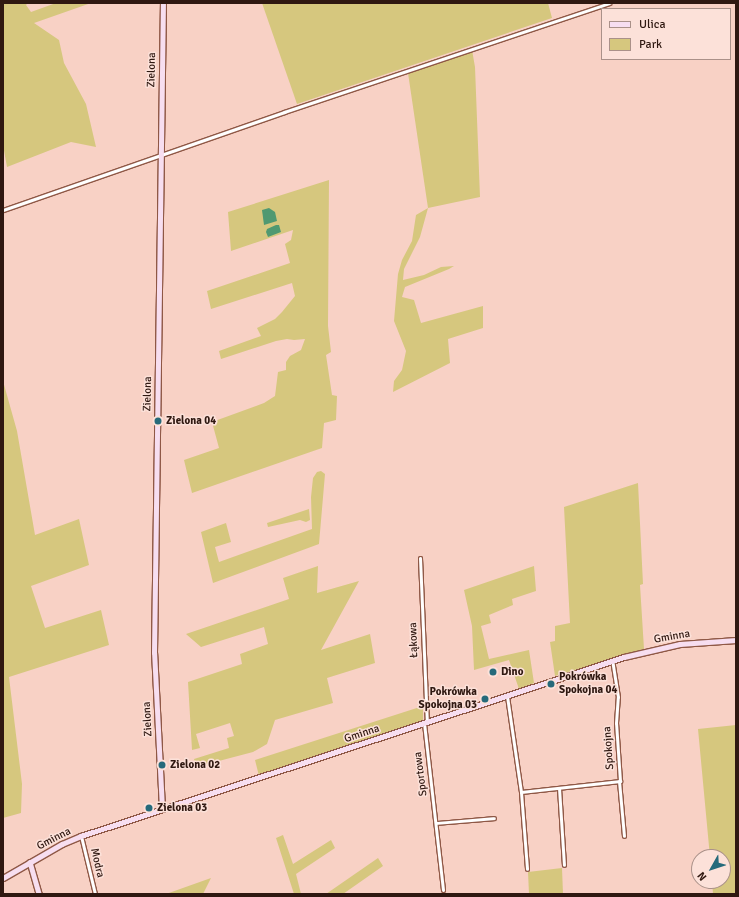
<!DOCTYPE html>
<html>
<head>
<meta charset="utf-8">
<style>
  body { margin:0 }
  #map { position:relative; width:739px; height:897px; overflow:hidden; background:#f8d1c5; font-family:Signika,sans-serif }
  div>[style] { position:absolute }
  .green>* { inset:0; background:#d6c77e }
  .water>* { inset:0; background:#509971 }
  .roads { filter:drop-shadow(1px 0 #8f5846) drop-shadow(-1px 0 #8f5846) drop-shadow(0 1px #8f5846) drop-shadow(0 -1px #8f5846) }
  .street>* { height:3px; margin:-1.5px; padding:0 1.5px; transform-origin:1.5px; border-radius:1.5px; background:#fff }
  .secondary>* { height:4.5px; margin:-2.25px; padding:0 2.25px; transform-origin:2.25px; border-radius:2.25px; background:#f7def0 }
  .dots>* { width:11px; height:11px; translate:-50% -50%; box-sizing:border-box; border:2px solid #fce1d9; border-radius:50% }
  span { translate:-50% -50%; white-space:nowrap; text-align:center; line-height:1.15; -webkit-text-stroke:3px #fce1d9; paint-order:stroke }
  .street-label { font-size:11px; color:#2f1811 }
  .poi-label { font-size:11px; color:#2f1811; font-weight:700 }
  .left { translate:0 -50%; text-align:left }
  .right { translate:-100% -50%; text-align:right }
  .frame { position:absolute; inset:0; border:4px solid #2f1811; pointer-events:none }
  .legend { position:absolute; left:601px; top:8px; width:130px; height:52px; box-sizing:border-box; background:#fce1d9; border:1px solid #aa9189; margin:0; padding:5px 7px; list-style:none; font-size:12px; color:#2f1811 }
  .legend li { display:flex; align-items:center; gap:8px; height:20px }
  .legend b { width:20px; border:1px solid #aa9189 }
  .north { position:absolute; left:691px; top:849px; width:40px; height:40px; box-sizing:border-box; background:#fce1d9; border:1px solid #aa9189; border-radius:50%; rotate:231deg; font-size:11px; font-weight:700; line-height:16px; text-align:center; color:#2f1811 }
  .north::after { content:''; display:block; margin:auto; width:14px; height:18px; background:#266a7b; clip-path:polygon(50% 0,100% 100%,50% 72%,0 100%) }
</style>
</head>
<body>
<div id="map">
  <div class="green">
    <i style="clip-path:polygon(3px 3px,28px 3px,26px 5px,31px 12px,56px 3px,91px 3px,34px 23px,59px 40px,64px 63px,86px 104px,96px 147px,71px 142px,7px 167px,3px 145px)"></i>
    <i style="clip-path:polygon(262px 3px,548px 3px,552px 18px,297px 104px)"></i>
    <i style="clip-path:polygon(472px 50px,475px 67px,480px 197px,428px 208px,420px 237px,404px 269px,403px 280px,424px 275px,441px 267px,454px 266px,449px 269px,405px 287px,402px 297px,414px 300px,421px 323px,483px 306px,483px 328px,448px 339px,450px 363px,393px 392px,394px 381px,402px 370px,406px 351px,394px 321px,398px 274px,402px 260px,412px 241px,416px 215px,428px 208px,408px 73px)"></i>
    <i style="clip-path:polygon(329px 180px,328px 326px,331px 352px,326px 355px,332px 395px,337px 396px,336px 420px,324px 423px,322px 448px,192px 493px,184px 460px,219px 448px,212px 422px,264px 403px,275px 396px,278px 372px,286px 370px,286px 362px,290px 356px,301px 350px,305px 339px,294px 340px,287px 339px,276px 341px,221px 359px,219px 351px,261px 336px,257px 328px,275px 319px,282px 312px,295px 296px,292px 283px,211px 309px,207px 291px,290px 263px,285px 244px,291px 240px,293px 230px,231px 251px,228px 212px)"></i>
    <i style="clip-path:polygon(3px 381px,17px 431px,35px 535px,79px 519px,89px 565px,31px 586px,45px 628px,101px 610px,109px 645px,9px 677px,22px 784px,21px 813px,3px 818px)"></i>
    <i style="clip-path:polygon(321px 471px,325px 474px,319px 544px,213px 583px,201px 532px,226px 523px,231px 542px,215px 547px,219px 562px,312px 529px,311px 497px,313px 478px,317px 472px)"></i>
    <i style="clip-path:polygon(638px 483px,643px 584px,640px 585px,644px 649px,555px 676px,550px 642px,555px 641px,555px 626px,570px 623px,564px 507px)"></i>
    <i style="clip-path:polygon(309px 509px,310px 520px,306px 522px,300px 520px,268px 527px,267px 523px)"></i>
    <i style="clip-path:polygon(318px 566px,317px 593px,359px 581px,321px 650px,370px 634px,375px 663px,327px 678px,333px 703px,275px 720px,267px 744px,253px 752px,196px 767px,194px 759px,229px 748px,227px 738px,234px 736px,230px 723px,196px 734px,200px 748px,192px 750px,188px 682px,242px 664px,240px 654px,268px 644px,264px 627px,201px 647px,186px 634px,289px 599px,283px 578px)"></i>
    <i style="clip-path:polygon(534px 566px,536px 591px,512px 599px,513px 605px,489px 615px,491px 623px,481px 626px,489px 659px,529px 650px,534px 683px,519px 689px,509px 660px,474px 670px,472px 626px,464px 590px)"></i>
    <i style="clip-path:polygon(423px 706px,423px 721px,259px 776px,255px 760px)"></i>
    <i style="clip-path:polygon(736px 725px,736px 894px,713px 894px,712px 881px,723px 881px,723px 857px,710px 857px,698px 729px)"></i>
    <i style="clip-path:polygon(283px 835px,293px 864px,331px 840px,335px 848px,296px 874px,301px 894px,294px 894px,276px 838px)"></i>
    <i style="clip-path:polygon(378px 858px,383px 866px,343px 894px,326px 894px)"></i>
    <i style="clip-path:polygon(562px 868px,563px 894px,529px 894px,528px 872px)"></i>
    <i style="clip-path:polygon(211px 878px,203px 894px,166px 894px)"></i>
  </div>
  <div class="water">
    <i style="clip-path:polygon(269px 208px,275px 212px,277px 221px,264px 225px,262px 210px)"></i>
    <i style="clip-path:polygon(276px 225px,279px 225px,281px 232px,268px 237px,266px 232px,267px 229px)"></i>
  </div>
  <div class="roads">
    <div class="street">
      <i style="left:3px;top:210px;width:298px;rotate:-19.2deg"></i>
      <i style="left:284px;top:112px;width:343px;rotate:-18.5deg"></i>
      <i style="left:420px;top:558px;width:164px;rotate:87.6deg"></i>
      <i style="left:507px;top:696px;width:97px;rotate:81.7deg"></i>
      <i style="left:521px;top:792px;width:77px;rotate:85.5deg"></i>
      <i style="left:424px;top:723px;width:168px;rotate:83.5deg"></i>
      <i style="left:619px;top:781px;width:55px;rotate:84.8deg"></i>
      <i style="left:559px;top:788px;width:77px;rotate:86.3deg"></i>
      <i style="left:521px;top:792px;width:100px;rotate:-6.3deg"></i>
      <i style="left:620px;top:781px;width:58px;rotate:-93.9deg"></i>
      <i style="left:616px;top:723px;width:26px;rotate:-86deg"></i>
      <i style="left:618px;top:697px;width:36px;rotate:-99deg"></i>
      <i style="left:436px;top:823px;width:58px;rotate:-4.9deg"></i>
      <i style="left:81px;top:836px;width:60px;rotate:76.4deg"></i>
    </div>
    <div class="secondary">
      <i style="left:162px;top:809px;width:156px;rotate:-92.9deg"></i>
      <i style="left:154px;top:653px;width:650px;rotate:-89.21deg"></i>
      <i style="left:30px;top:862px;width:33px;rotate:74deg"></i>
      <i style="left:3px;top:878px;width:68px;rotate:-30deg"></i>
      <i style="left:62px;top:844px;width:21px;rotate:-23deg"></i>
      <i style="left:81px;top:836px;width:572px;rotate:-18.24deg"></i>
      <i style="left:624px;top:657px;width:57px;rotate:-13.1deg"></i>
      <i style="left:680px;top:644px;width:56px;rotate:-4.1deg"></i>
    </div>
  </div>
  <div class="dots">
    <i style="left:158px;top:421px;background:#266a7b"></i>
    <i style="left:493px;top:672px;background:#266a7b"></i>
    <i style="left:551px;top:684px;background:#266a7b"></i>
    <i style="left:485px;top:699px;background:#266a7b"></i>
    <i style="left:162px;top:765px;background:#266a7b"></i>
    <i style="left:149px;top:808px;background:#266a7b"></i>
  </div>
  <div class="street-label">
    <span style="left:152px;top:70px;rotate:-89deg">Zielona</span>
    <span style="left:148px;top:394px;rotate:-89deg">Zielona</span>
    <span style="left:672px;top:637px;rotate:-10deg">Gminna</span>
    <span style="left:414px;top:640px;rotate:-92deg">Łąkowa</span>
    <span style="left:148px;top:719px;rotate:-93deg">Zielona</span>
    <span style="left:362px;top:734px;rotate:-18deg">Gminna</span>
    <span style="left:609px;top:748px;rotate:-94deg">Spokojna</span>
    <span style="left:421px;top:774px;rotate:-97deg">Sportowa</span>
    <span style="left:54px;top:839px;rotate:-27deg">Gminna</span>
    <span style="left:97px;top:863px;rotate:77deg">Modra</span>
  </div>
  <div class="poi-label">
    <span class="left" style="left:166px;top:421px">Zielona 04</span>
    <span class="left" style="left:501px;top:672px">Dino</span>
    <span class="left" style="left:559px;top:684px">Pokrówka<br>Spokojna 04</span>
    <span class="right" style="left:477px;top:699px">Pokrówka<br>Spokojna 03</span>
    <span class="left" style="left:170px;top:765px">Zielona 02</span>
    <span class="left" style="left:157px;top:808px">Zielona 03</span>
  </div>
  <div class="frame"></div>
  <ul class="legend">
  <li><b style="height:5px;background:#f7def0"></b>Ulica</li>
  <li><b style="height:11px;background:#d6c77e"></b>Park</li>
  </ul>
  <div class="north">N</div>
</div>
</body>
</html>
